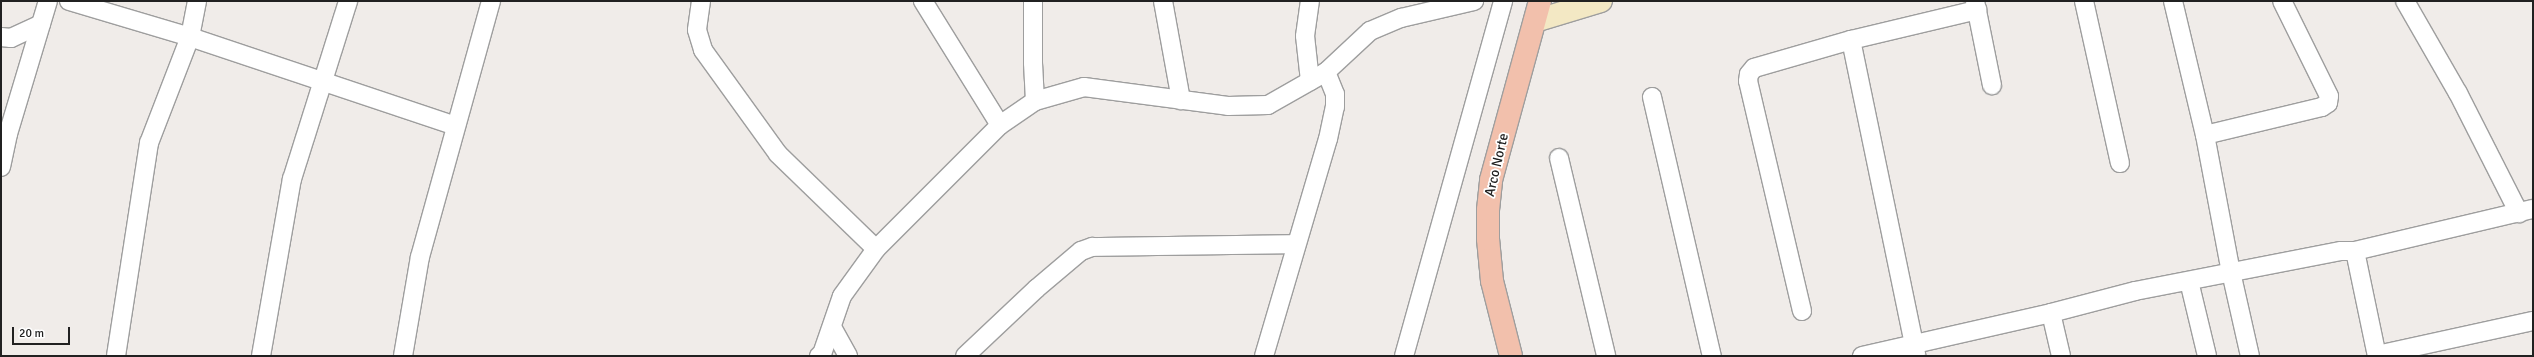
<!DOCTYPE html>
<html>
<head>
<meta charset="utf-8">
<style>
  body { margin:0 }
  #map { position:relative; width:2534px; height:357px; overflow:hidden; background:#f0ece9; font-family:Signika,sans-serif }
  div>[style] { position:absolute }
  .roads { filter:drop-shadow(1px 0 #9e9e9e) drop-shadow(-1px 0 #9e9e9e) drop-shadow(0 1px #9e9e9e) drop-shadow(0 -1px #9e9e9e) }
  .street>* { height:18px; margin:-9px; padding:0 9px; transform-origin:9px; border-radius:9px; background:#fff }
  .secondary>* { height:22px; margin:-11px; padding:0 11px; transform-origin:11px; border-radius:11px; background:#f3e8c4 }
  .primary>* { height:22px; margin:-11px; padding:0 11px; transform-origin:11px; border-radius:11px; background:#f2c0ac }
  span { translate:-50% -50%; white-space:nowrap; text-align:center; line-height:1.15; -webkit-text-stroke:3.5px #fff; paint-order:stroke }
  .street-label { font-size:14px; color:#212121 }
  .frame { position:absolute; inset:0; border:2px solid #212121; pointer-events:none }
  .scale { position:absolute; left:12px; top:327px; width:58px; height:18px; box-sizing:border-box; border:2px solid #212121; border-top:0; padding-left:5px; font-size:12px; line-height:14px; white-space:nowrap; color:#212121; -webkit-text-stroke:3px #fff; paint-order:stroke }
</style>
</head>
<body>
<div id="map">
  <div class="roads">
    <div class="street">
      <i style="left:69px;top:1px;width:126px;rotate:16.6deg"></i>
      <i style="left:190px;top:37px;width:280px;rotate:18.5deg"></i>
      <i style="left:701px;top:1px;width:29px;rotate:98deg"></i>
      <i style="left:697px;top:30px;width:21px;rotate:73deg"></i>
      <i style="left:703px;top:50px;width:128px;rotate:54.2deg"></i>
      <i style="left:778px;top:154px;width:136px;rotate:44.1deg"></i>
      <i style="left:923px;top:1px;width:146px;rotate:58.2deg"></i>
      <i style="left:1033px;top:1px;width:62px;rotate:90deg"></i>
      <i style="left:1033px;top:63px;width:38px;rotate:87deg"></i>
      <i style="left:1163px;top:1px;width:101px;rotate:79.7deg"></i>
      <i style="left:1975px;top:1px;width:86px;rotate:78.6deg"></i>
      <i style="left:2084px;top:1px;width:166px;rotate:77.5deg"></i>
      <i style="left:2173px;top:1px;width:138px;rotate:76.6deg"></i>
      <i style="left:2205px;top:135px;width:139px;rotate:79.3deg"></i>
      <i style="left:2231px;top:272px;width:86px;rotate:77.3deg"></i>
      <i style="left:2405px;top:1px;width:106px;rotate:60.1deg"></i>
      <i style="left:2458px;top:93px;width:135px;rotate:63.1deg"></i>
      <i style="left:1px;top:37px;width:10px;rotate:6deg"></i>
      <i style="left:11px;top:38px;width:33px;rotate:-25deg"></i>
      <i style="left:1851px;top:40px;width:322px;rotate:78.3deg"></i>
      <i style="left:1310px;top:81px;width:45px;rotate:-96.3deg"></i>
      <i style="left:1305px;top:36px;width:35px;rotate:-82deg"></i>
      <i style="left:1652px;top:97px;width:266px;rotate:77deg"></i>
      <i style="left:2205px;top:135px;width:120px;rotate:-13.5deg"></i>
      <i style="left:2322px;top:107px;width:7px;rotate:-34deg"></i>
      <i style="left:2328px;top:103px;width:7px;rotate:-82deg"></i>
      <i style="left:2329px;top:96px;width:106px;rotate:-116.3deg"></i>
      <i style="left:1559px;top:158px;width:204px;rotate:76.6deg"></i>
      <i style="left:1px;top:167px;width:34px;rotate:-78deg"></i>
      <i style="left:8px;top:134px;width:139px;rotate:-73.3deg"></i>
      <i style="left:2355px;top:251px;width:107px;rotate:78.2deg"></i>
      <i style="left:2189px;top:281px;width:77px;rotate:76.5deg"></i>
      <i style="left:1802px;top:311px;width:236px;rotate:-103.2deg"></i>
      <i style="left:1748px;top:81px;width:7px;rotate:-82deg"></i>
      <i style="left:1749px;top:74px;width:8px;rotate:-50deg"></i>
      <i style="left:1754px;top:68px;width:101px;rotate:-16.1deg"></i>
      <i style="left:1851px;top:40px;width:130px;rotate:-13.4deg"></i>
      <i style="left:2051px;top:313px;width:44px;rotate:76.9deg"></i>
      <i style="left:832px;top:327px;width:33px;rotate:61deg"></i>
      <i style="left:2377px;top:355px;width:160px;rotate:-12.3deg"></i>
      <i style="left:116px;top:356px;width:216px;rotate:-81.2deg"></i>
      <i style="left:149px;top:143px;width:114px;rotate:-68.9deg"></i>
      <i style="left:190px;top:37px;width:37px;rotate:-79deg"></i>
      <i style="left:261px;top:356px;width:180px;rotate:-80.1deg"></i>
      <i style="left:292px;top:179px;width:187px;rotate:-72.5deg"></i>
      <i style="left:403px;top:356px;width:100px;rotate:-80.3deg"></i>
      <i style="left:420px;top:257px;width:266px;rotate:-74.5deg"></i>
      <i style="left:819px;top:356px;width:4px;rotate:-34deg"></i>
      <i style="left:822px;top:354px;width:61px;rotate:-71deg"></i>
      <i style="left:842px;top:296px;width:58px;rotate:-54.1deg"></i>
      <i style="left:876px;top:249px;width:175px;rotate:-45deg"></i>
      <i style="left:1000px;top:125px;width:42px;rotate:-34.4deg"></i>
      <i style="left:1035px;top:101px;width:51px;rotate:-15.9deg"></i>
      <i style="left:1084px;top:87px;width:145px;rotate:7.5deg"></i>
      <i style="left:1228px;top:106px;width:40px;rotate:-1.4deg"></i>
      <i style="left:1268px;top:105px;width:67px;rotate:-29.6deg"></i>
      <i style="left:1326px;top:72px;width:60px;rotate:-43deg"></i>
      <i style="left:1370px;top:31px;width:34px;rotate:-23deg"></i>
      <i style="left:1401px;top:18px;width:75px;rotate:-13.1deg"></i>
      <i style="left:965px;top:356px;width:98px;rotate:-43.3deg"></i>
      <i style="left:1036px;top:289px;width:59px;rotate:-40.2deg"></i>
      <i style="left:1081px;top:251px;width:12px;rotate:-20deg"></i>
      <i style="left:1092px;top:247px;width:204px;rotate:-0.8deg"></i>
      <i style="left:1264px;top:356px;width:226px;rotate:-73.6deg"></i>
      <i style="left:1328px;top:139px;width:33px;rotate:-78deg"></i>
      <i style="left:1335px;top:107px;width:13px;rotate:-90deg"></i>
      <i style="left:1335px;top:94px;width:24px;rotate:-112deg"></i>
      <i style="left:1404px;top:356px;width:369px;rotate:-74.4deg"></i>
      <i style="left:1862px;top:356px;width:194px;rotate:-12.8deg"></i>
      <i style="left:2051px;top:313px;width:87px;rotate:-14.7deg"></i>
      <i style="left:2135px;top:291px;width:210px;rotate:-11deg"></i>
      <i style="left:2341px;top:251px;width:14px"></i>
      <i style="left:2355px;top:251px;width:183px;rotate:-13.3deg"></i>
    </div>
    <div class="secondary">
      <i style="left:1535px;top:21px;width:69px;rotate:-16.9deg"></i>
    </div>
    <div class="primary">
      <i style="left:1511px;top:356px;width:77px;rotate:-104.2deg"></i>
      <i style="left:1492px;top:281px;width:42px;rotate:-95.4deg"></i>
      <i style="left:1488px;top:239px;width:29px;rotate:-90deg"></i>
      <i style="left:1488px;top:210px;width:30px;rotate:-84deg"></i>
      <i style="left:1491px;top:180px;width:186px;rotate:-74.7deg"></i>
    </div>
  </div>
  <div class="street-label">
    <span style="left:1497px;top:165px;rotate:-77deg">Arco Norte</span>
  </div>
  <div class="frame"></div>
  <div class="scale">20 m</div>
</div>
</body>
</html>
